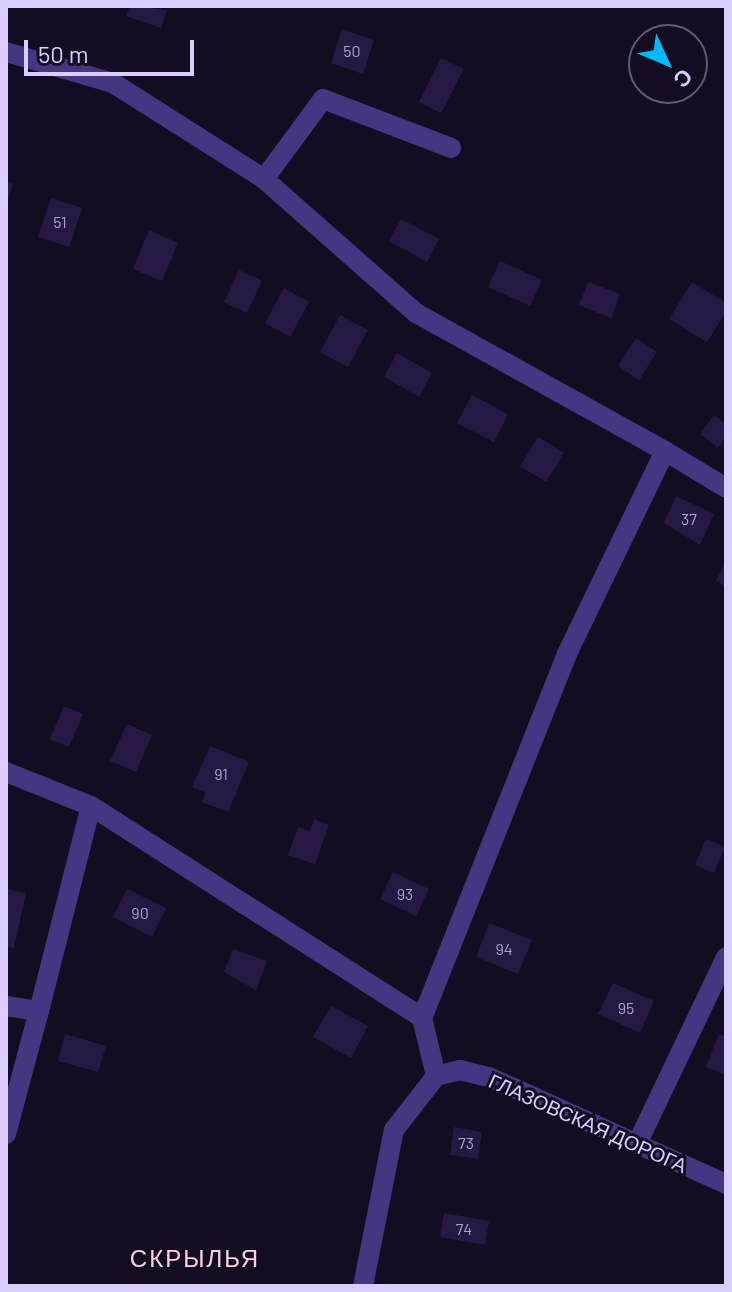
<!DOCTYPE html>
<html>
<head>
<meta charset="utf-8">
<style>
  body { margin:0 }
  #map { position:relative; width:732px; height:1292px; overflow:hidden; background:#130d22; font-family:Barlow,sans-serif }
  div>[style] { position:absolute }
  .building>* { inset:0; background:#271843 }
  .minor>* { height:20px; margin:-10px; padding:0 10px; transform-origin:10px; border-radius:10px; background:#453682 }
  span { translate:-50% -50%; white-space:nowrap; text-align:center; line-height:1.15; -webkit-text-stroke:6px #130d22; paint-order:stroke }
  .number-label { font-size:16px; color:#aea0d0 }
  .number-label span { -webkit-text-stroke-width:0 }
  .street-label { font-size:20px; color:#dbcdff }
  .quarter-label { font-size:24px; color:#ffcfe7; letter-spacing:2px }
  .frame { position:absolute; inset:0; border:8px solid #dbcdff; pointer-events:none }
  .north { position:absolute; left:628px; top:24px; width:80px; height:80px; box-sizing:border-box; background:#130d22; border:2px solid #635a7a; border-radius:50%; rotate:134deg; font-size:22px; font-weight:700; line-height:32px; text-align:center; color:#dbcdff }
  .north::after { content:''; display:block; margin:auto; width:28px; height:36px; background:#00baf8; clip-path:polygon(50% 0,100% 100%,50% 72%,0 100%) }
  .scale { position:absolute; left:24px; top:40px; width:170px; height:36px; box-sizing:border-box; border:4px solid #dbcdff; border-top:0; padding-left:10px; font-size:24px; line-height:28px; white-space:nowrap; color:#dbcdff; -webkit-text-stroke:6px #130d22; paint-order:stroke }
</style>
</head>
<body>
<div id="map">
  <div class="building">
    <i style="clip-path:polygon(130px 6px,167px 10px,161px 28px,126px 16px)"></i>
    <i style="clip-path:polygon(342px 29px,374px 40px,363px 74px,331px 63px)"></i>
    <i style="clip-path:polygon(441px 58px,464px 69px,441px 113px,419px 102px)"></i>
    <i style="clip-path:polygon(6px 181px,13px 183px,7px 204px,6px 204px)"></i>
    <i style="clip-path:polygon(51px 198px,82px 208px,69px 247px,38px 237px)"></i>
    <i style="clip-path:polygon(401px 219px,439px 239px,427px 262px,389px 241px)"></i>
    <i style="clip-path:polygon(149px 230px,178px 243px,162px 281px,133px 269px)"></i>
    <i style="clip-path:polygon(500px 261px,542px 280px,530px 306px,488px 287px)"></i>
    <i style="clip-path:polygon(239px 270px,262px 281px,247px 313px,224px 302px)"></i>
    <i style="clip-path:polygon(588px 282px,620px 294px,611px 318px,579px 305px)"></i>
    <i style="clip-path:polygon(692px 282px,726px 303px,726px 312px,707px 342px,669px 319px)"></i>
    <i style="clip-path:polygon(284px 288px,309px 302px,290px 337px,265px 323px)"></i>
    <i style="clip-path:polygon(340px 315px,368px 330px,348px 367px,320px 352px)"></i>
    <i style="clip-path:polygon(636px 338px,657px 352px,639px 380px,618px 366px)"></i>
    <i style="clip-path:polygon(397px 353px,432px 373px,419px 397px,384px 377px)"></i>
    <i style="clip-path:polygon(472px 395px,508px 414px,494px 442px,457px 423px)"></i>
    <i style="clip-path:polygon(714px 415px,726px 424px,726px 437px,718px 448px,700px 434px)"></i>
    <i style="clip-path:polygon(538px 437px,564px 453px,546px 482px,520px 466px)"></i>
    <i style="clip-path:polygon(676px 496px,714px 514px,700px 545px,664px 523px)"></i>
    <i style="clip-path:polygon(726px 561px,726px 587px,716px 581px)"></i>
    <i style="clip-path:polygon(64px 706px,83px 714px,69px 747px,50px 739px)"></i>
    <i style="clip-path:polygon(127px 724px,152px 735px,136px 772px,110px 761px)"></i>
    <i style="clip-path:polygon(210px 746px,249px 762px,228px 812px,202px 802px,206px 793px,192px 787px)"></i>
    <i style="clip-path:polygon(314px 819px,329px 825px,315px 864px,288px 855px,298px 827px,310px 831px)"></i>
    <i style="clip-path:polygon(706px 839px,725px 847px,714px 873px,695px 865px)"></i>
    <i style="clip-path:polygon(393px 872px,429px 889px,416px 916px,380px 899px)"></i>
    <i style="clip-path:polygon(6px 889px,26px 893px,14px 948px,6px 946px)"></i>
    <i style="clip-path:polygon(127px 889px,166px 908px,152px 937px,113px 917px)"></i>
    <i style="clip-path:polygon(489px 923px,532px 940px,518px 974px,476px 957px)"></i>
    <i style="clip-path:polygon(233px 949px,267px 961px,256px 990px,224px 972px)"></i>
    <i style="clip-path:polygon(613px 983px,654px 1001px,640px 1033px,598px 1014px)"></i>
    <i style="clip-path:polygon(331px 1006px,368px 1026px,351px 1058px,313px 1037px)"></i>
    <i style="clip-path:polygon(65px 1034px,106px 1046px,98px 1072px,58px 1061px)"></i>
    <i style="clip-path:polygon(719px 1034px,726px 1037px,726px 1075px,706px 1067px)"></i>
    <i style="clip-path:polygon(454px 1127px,482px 1132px,478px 1159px,450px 1155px)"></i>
    <i style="clip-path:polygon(444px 1213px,489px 1221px,485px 1245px,440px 1237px)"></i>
  </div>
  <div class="minor">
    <i style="left:6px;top:52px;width:111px;rotate:16.2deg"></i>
    <i style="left:113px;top:83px;width:179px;rotate:32.4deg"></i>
    <i style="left:264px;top:179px;width:203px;rotate:41.4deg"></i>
    <i style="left:416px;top:313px;width:285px;rotate:29deg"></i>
    <i style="left:665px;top:451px;width:225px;rotate:115.8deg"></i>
    <i style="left:567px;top:654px;width:392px;rotate:111.7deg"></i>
    <i style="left:264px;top:179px;width:99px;rotate:-53.6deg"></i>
    <i style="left:323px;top:99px;width:137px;rotate:20.9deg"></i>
    <i style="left:665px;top:451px;width:71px;rotate:31.2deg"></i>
    <i style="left:6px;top:772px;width:92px;rotate:21.8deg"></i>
    <i style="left:91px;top:806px;width:393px;rotate:32.6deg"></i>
    <i style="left:422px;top:1018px;width:60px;rotate:76.4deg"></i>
    <i style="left:6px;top:1006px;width:33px;rotate:9deg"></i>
    <i style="left:39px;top:1011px;width:211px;rotate:-75.8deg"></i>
    <i style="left:6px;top:1134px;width:127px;rotate:-75deg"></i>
    <i style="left:637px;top:1144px;width:207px;rotate:-64.5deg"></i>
    <i style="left:363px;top:1286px;width:159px;rotate:-78.8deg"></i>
    <i style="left:394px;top:1130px;width:68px;rotate:-52.1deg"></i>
    <i style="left:436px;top:1076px;width:25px;rotate:-14deg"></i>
    <i style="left:460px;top:1070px;width:30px;rotate:14deg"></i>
    <i style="left:489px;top:1077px;width:260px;rotate:24.3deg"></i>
  </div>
  <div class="number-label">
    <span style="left:352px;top:51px">50</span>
    <span style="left:60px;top:222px">51</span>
    <span style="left:689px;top:519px">37</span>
    <span style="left:221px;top:774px">91</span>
    <span style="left:405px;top:894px">93</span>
    <span style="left:140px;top:913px">90</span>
    <span style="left:504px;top:949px">94</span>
    <span style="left:626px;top:1008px">95</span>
    <span style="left:466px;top:1143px">73</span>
    <span style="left:464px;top:1229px">74</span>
  </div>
  <div class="street-label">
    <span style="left:588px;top:1123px;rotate:24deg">ГЛАЗОВСКАЯ ДОРОГА</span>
  </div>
  <div class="quarter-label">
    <span style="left:195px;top:1258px">СКРЫЛЬЯ</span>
  </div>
  <div class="frame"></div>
  <div class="north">С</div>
  <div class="scale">50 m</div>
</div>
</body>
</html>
